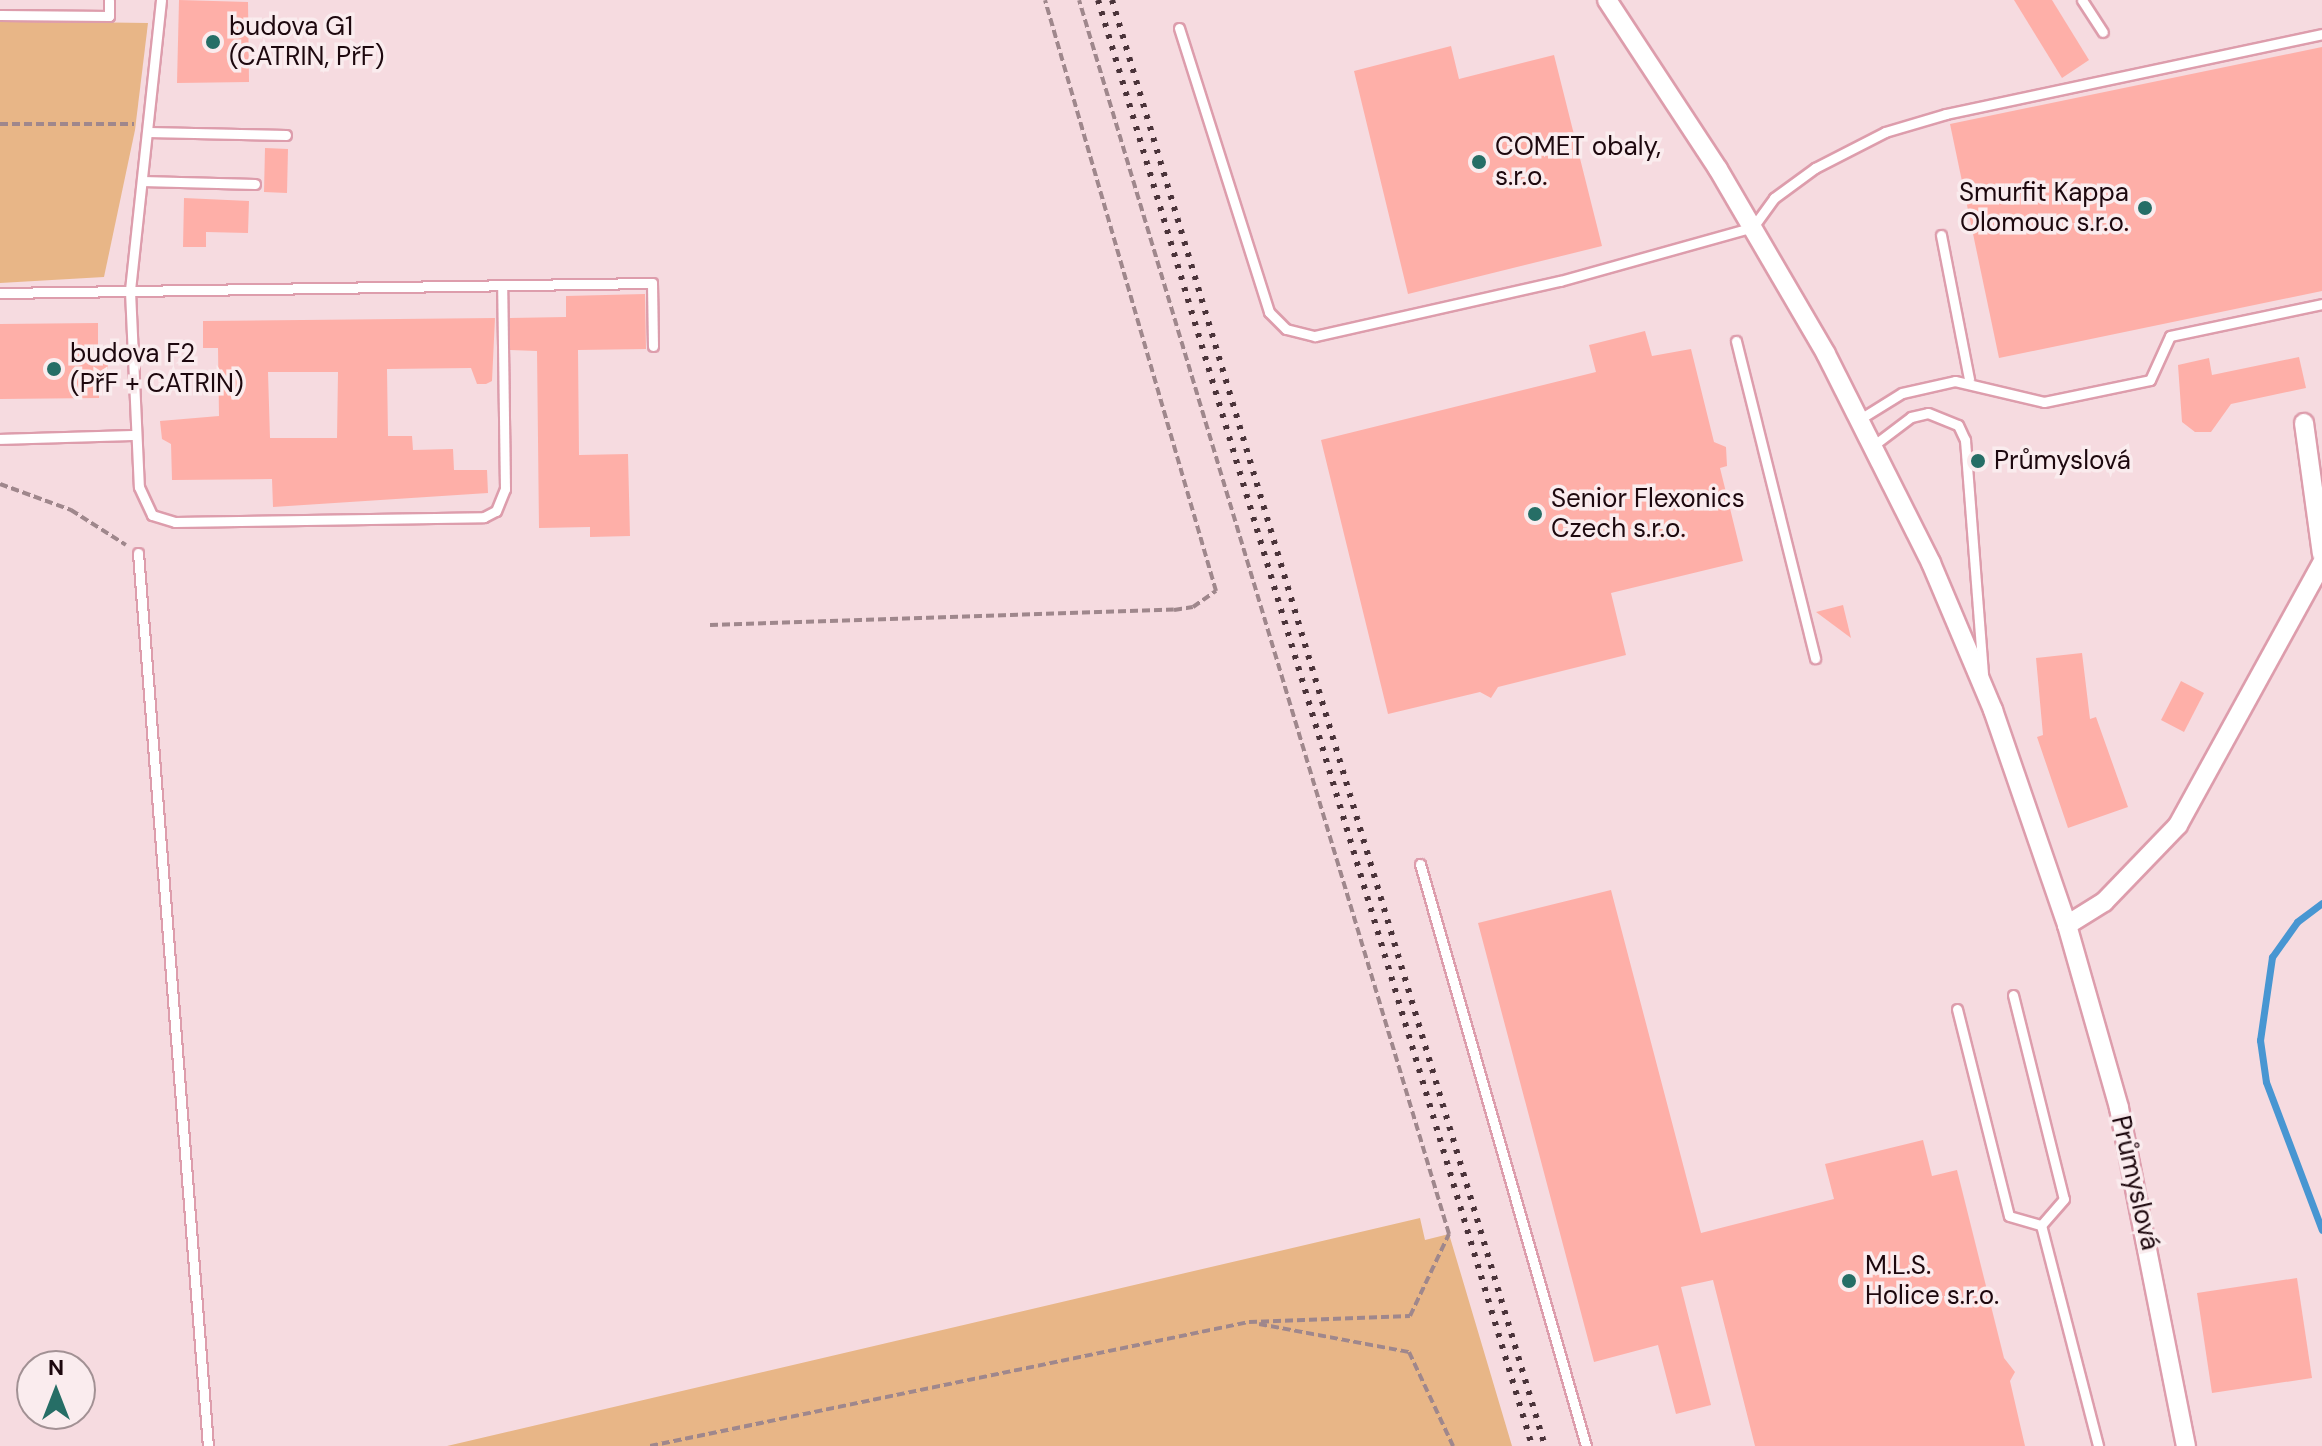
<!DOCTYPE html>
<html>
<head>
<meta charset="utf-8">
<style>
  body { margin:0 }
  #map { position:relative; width:2322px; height:1446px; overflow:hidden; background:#f6dbe0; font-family:"DM Sans",sans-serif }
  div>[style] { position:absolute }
  .green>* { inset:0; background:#e8b687 }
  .stream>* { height:7px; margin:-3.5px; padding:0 3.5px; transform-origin:3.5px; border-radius:3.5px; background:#4896d2 }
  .building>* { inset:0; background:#feafa8 }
  .path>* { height:4px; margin-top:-2px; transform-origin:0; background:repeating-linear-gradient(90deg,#9f878c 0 8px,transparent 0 12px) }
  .roads { filter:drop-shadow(2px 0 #dd9dac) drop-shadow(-2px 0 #dd9dac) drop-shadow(0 2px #dd9dac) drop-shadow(0 -2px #dd9dac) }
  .service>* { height:9px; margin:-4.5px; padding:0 4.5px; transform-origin:4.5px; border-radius:4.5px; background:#fff }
  .minor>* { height:18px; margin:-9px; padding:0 9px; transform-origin:9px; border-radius:9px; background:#fff }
  .rail>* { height:6px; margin-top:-3px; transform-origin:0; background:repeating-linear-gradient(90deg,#4a3339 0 4px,transparent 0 12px) }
  .dots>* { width:22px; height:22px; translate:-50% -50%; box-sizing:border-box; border:4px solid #faecee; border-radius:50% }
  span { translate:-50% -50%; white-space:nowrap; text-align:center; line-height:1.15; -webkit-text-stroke:7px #faecee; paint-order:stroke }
  .poi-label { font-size:26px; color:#1d080e }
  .left { translate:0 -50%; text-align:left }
  .right { translate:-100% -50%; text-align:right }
  .street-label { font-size:26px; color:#1d080e }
  .north { position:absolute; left:16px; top:1350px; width:80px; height:80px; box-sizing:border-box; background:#faecee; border:2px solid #a29194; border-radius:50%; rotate:0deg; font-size:22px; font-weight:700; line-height:32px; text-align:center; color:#1d080e }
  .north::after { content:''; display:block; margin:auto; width:28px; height:36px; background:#266e66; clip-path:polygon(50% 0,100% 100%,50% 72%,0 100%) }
</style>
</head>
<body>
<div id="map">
  <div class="green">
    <i style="clip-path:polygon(0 21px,148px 23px,135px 130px,104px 277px,0 283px)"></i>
    <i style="clip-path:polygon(1420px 1218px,1425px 1240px,1449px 1234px,1512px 1446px,447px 1446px)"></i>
  </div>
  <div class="stream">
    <i style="left:2322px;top:903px;width:31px;rotate:143deg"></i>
    <i style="left:2297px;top:922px;width:43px;rotate:125.5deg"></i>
    <i style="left:2272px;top:957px;width:84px;rotate:98.2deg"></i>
    <i style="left:2260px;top:1040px;width:42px;rotate:81.9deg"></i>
    <i style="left:2266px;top:1082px;width:158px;rotate:69.3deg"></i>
  </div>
  <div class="building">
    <i style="clip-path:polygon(179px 0,248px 2px,249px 82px,177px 83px)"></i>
    <i style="clip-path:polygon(2014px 0,2052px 0,2089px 60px,2062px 78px)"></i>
    <i style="clip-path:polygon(1451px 46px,1459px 79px,1554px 55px,1602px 246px,1408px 294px,1354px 71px)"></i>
    <i style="clip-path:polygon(2322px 47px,2322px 291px,1999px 358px,1950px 124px)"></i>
    <i style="clip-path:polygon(265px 148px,288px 149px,287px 193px,264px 192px)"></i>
    <i style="clip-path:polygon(184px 198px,249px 201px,248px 233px,206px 232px,206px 247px,183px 247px)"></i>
    <i style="clip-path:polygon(645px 294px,646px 349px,578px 350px,579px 455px,628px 454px,630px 536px,590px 537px,590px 527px,539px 528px,537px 351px,510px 350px,510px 318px,566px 317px,566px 296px)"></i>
    <i style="clip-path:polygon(evenodd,495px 318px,492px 381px,486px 384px,477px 384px,471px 368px,387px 369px,388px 436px,412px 436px,413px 450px,453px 449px,454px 470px,487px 470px,488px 493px,273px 507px,272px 479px,172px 480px,171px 444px,162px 439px,160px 421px,219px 416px,218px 348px,203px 348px,203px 321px,495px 318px,268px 372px,338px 372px,337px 438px,270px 438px,268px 372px)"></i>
    <i style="clip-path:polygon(98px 323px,98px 356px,108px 356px,108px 382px,99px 382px,99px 398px,0 399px,0 324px)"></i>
    <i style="clip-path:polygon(1645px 331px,1652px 356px,1691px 349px,1714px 442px,1726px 447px,1727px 466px,1720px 468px,1743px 561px,1611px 593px,1626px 655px,1498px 687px,1491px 698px,1480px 692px,1388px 714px,1321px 440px,1596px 372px,1589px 345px)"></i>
    <i style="clip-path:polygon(2299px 357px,2306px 388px,2231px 404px,2211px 432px,2195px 432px,2182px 422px,2178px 365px,2209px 358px,2212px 375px)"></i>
    <i style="clip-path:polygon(1843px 605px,1851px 638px,1816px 612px)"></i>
    <i style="clip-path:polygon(2082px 653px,2090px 719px,2096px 717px,2128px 807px,2068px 828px,2037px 737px,2043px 735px,2036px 658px)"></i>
    <i style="clip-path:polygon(2181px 681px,2204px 693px,2184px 732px,2161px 720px)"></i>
    <i style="clip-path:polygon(1611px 890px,1701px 1233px,1834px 1199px,1825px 1164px,1923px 1140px,1932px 1176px,1957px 1170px,2004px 1358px,2015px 1372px,2010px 1381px,2025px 1446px,1755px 1446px,1713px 1280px,1681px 1287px,1711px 1405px,1676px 1414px,1658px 1345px,1594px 1362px,1478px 923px)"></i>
    <i style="clip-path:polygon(2297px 1278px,2312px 1378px,2212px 1393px,2197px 1293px)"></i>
  </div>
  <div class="path">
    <i style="left:0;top:124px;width:134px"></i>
    <i style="left:0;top:484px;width:76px;rotate:20.1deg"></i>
    <i style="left:71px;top:510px;width:65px;rotate:32.5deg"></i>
    <i style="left:710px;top:625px;width:464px;rotate:-1.9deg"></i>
    <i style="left:1174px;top:610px;width:19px;rotate:-9deg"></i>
    <i style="left:1193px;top:607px;width:28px;rotate:-35deg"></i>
    <i style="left:1216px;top:591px;width:615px;rotate:-106.14deg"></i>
    <i style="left:1259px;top:1324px;width:153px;rotate:10.6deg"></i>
    <i style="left:1409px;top:1352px;width:104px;rotate:64.9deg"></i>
    <i style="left:650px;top:1446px;width:612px;rotate:-11.7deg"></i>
    <i style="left:1249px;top:1322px;width:161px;rotate:-2.1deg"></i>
    <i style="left:1410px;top:1316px;width:91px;rotate:-64.6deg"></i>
    <i style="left:1449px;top:1234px;width:1288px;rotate:-106.69deg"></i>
  </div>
  <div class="roads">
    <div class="service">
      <i style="left:161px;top:0;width:293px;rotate:96.1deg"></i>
      <i style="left:130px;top:291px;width:196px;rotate:87.4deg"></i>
      <i style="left:139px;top:487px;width:31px;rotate:65deg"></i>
      <i style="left:152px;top:515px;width:24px;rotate:17deg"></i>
      <i style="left:175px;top:522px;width:309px;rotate:-0.9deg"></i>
      <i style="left:484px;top:517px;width:13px;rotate:-27deg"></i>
      <i style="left:496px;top:511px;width:24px;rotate:-68deg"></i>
      <i style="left:505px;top:489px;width:204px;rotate:-90.8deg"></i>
      <i style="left:2082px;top:0;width:38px;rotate:57deg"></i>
      <i style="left:0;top:15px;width:109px;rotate:0.5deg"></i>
      <i style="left:109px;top:16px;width:16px;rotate:-90deg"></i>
      <i style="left:1179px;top:28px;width:298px;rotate:72.4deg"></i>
      <i style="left:1269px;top:312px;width:24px;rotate:45deg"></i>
      <i style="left:1286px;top:329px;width:30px;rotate:14deg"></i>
      <i style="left:1315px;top:336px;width:251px;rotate:-12.7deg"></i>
      <i style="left:1560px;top:281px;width:200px;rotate:-15.6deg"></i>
      <i style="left:1753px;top:227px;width:36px;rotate:-54deg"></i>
      <i style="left:1774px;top:198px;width:51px;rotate:-36.2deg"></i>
      <i style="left:1815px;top:168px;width:79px;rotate:-27.2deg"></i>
      <i style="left:1885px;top:132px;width:64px;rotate:-16.4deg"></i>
      <i style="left:1946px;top:114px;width:384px;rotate:-12deg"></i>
      <i style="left:148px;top:132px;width:138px;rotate:1.2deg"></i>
      <i style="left:142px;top:181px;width:113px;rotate:1.5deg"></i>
      <i style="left:1941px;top:235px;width:147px;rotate:79deg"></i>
      <i style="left:0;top:293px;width:652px;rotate:-0.88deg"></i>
      <i style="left:652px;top:283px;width:63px;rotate:89.1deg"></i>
      <i style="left:1736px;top:341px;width:327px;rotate:76deg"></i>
      <i style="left:1860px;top:419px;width:49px;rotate:-31.8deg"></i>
      <i style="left:1902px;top:393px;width:54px;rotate:-12.8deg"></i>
      <i style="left:1955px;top:381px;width:91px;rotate:13.3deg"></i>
      <i style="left:2044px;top:402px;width:108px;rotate:-11.7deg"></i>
      <i style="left:2150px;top:380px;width:48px;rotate:-65.6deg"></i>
      <i style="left:2170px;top:336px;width:155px;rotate:-11.9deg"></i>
      <i style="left:0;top:439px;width:136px;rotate:-1.7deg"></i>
      <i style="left:1874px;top:445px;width:46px;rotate:-37.1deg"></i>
      <i style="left:1911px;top:417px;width:17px;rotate:-13deg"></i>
      <i style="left:1928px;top:413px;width:32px;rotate:22deg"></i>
      <i style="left:1958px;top:425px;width:17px;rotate:65deg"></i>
      <i style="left:1965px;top:440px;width:235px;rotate:85.6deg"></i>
      <i style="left:138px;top:553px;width:896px;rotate:85.52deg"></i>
      <i style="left:1420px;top:864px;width:605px;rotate:74.08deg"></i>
      <i style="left:2013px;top:995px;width:210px;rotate:76deg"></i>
      <i style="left:2064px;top:1199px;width:35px;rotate:131deg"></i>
      <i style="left:1957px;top:1009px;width:213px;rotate:75.9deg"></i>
      <i style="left:2009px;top:1216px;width:33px;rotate:16deg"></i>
      <i style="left:2041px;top:1225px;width:228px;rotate:75.5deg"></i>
    </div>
    <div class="minor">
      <i style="left:1607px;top:0;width:202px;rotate:56.7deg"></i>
      <i style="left:1718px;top:169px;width:214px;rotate:59.7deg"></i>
      <i style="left:1826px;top:354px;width:234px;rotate:63.3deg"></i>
      <i style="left:1931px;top:563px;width:160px;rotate:67.1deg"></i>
      <i style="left:1993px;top:710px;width:227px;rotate:71deg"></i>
      <i style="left:2067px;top:925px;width:190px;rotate:74.1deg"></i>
      <i style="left:2119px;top:1108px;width:345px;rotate:78.8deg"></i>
      <i style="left:2304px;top:423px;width:132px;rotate:82.2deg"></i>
      <i style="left:2067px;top:925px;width:44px;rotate:-31.9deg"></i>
      <i style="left:2104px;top:902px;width:107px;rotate:-46.1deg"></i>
      <i style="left:2178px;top:825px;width:299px;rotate:-61.2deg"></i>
    </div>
  </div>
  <div class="rail">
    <i style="left:1098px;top:0;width:1510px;rotate:73.29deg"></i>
    <i style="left:1112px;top:0;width:1509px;rotate:73.33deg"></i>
  </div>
  <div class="dots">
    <i style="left:213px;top:42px;background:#266e66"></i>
    <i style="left:1479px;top:162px;background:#266e66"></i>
    <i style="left:2145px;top:208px;background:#266e66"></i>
    <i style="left:54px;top:369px;background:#266e66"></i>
    <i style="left:1978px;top:461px;background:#266e66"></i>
    <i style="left:1535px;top:514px;background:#266e66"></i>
    <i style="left:1849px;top:1281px;background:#266e66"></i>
  </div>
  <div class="poi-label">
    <span class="left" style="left:229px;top:42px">budova G1<br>(CATRIN, PřF)</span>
    <span class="left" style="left:1495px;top:162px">COMET obaly,<br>s.r.o.</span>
    <span class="right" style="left:2129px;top:208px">Smurfit Kappa<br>Olomouc s.r.o.</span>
    <span class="left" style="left:70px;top:369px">budova F2<br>(PřF + CATRIN)</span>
    <span class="left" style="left:1994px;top:461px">Průmyslová</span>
    <span class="left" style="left:1551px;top:514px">Senior Flexonics<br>Czech s.r.o.</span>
    <span class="left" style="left:1865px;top:1281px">M.L.S.<br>Holice s.r.o.</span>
  </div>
  <div class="street-label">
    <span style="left:2135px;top:1183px;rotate:77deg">Průmyslová</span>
  </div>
  <div class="north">N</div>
</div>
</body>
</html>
